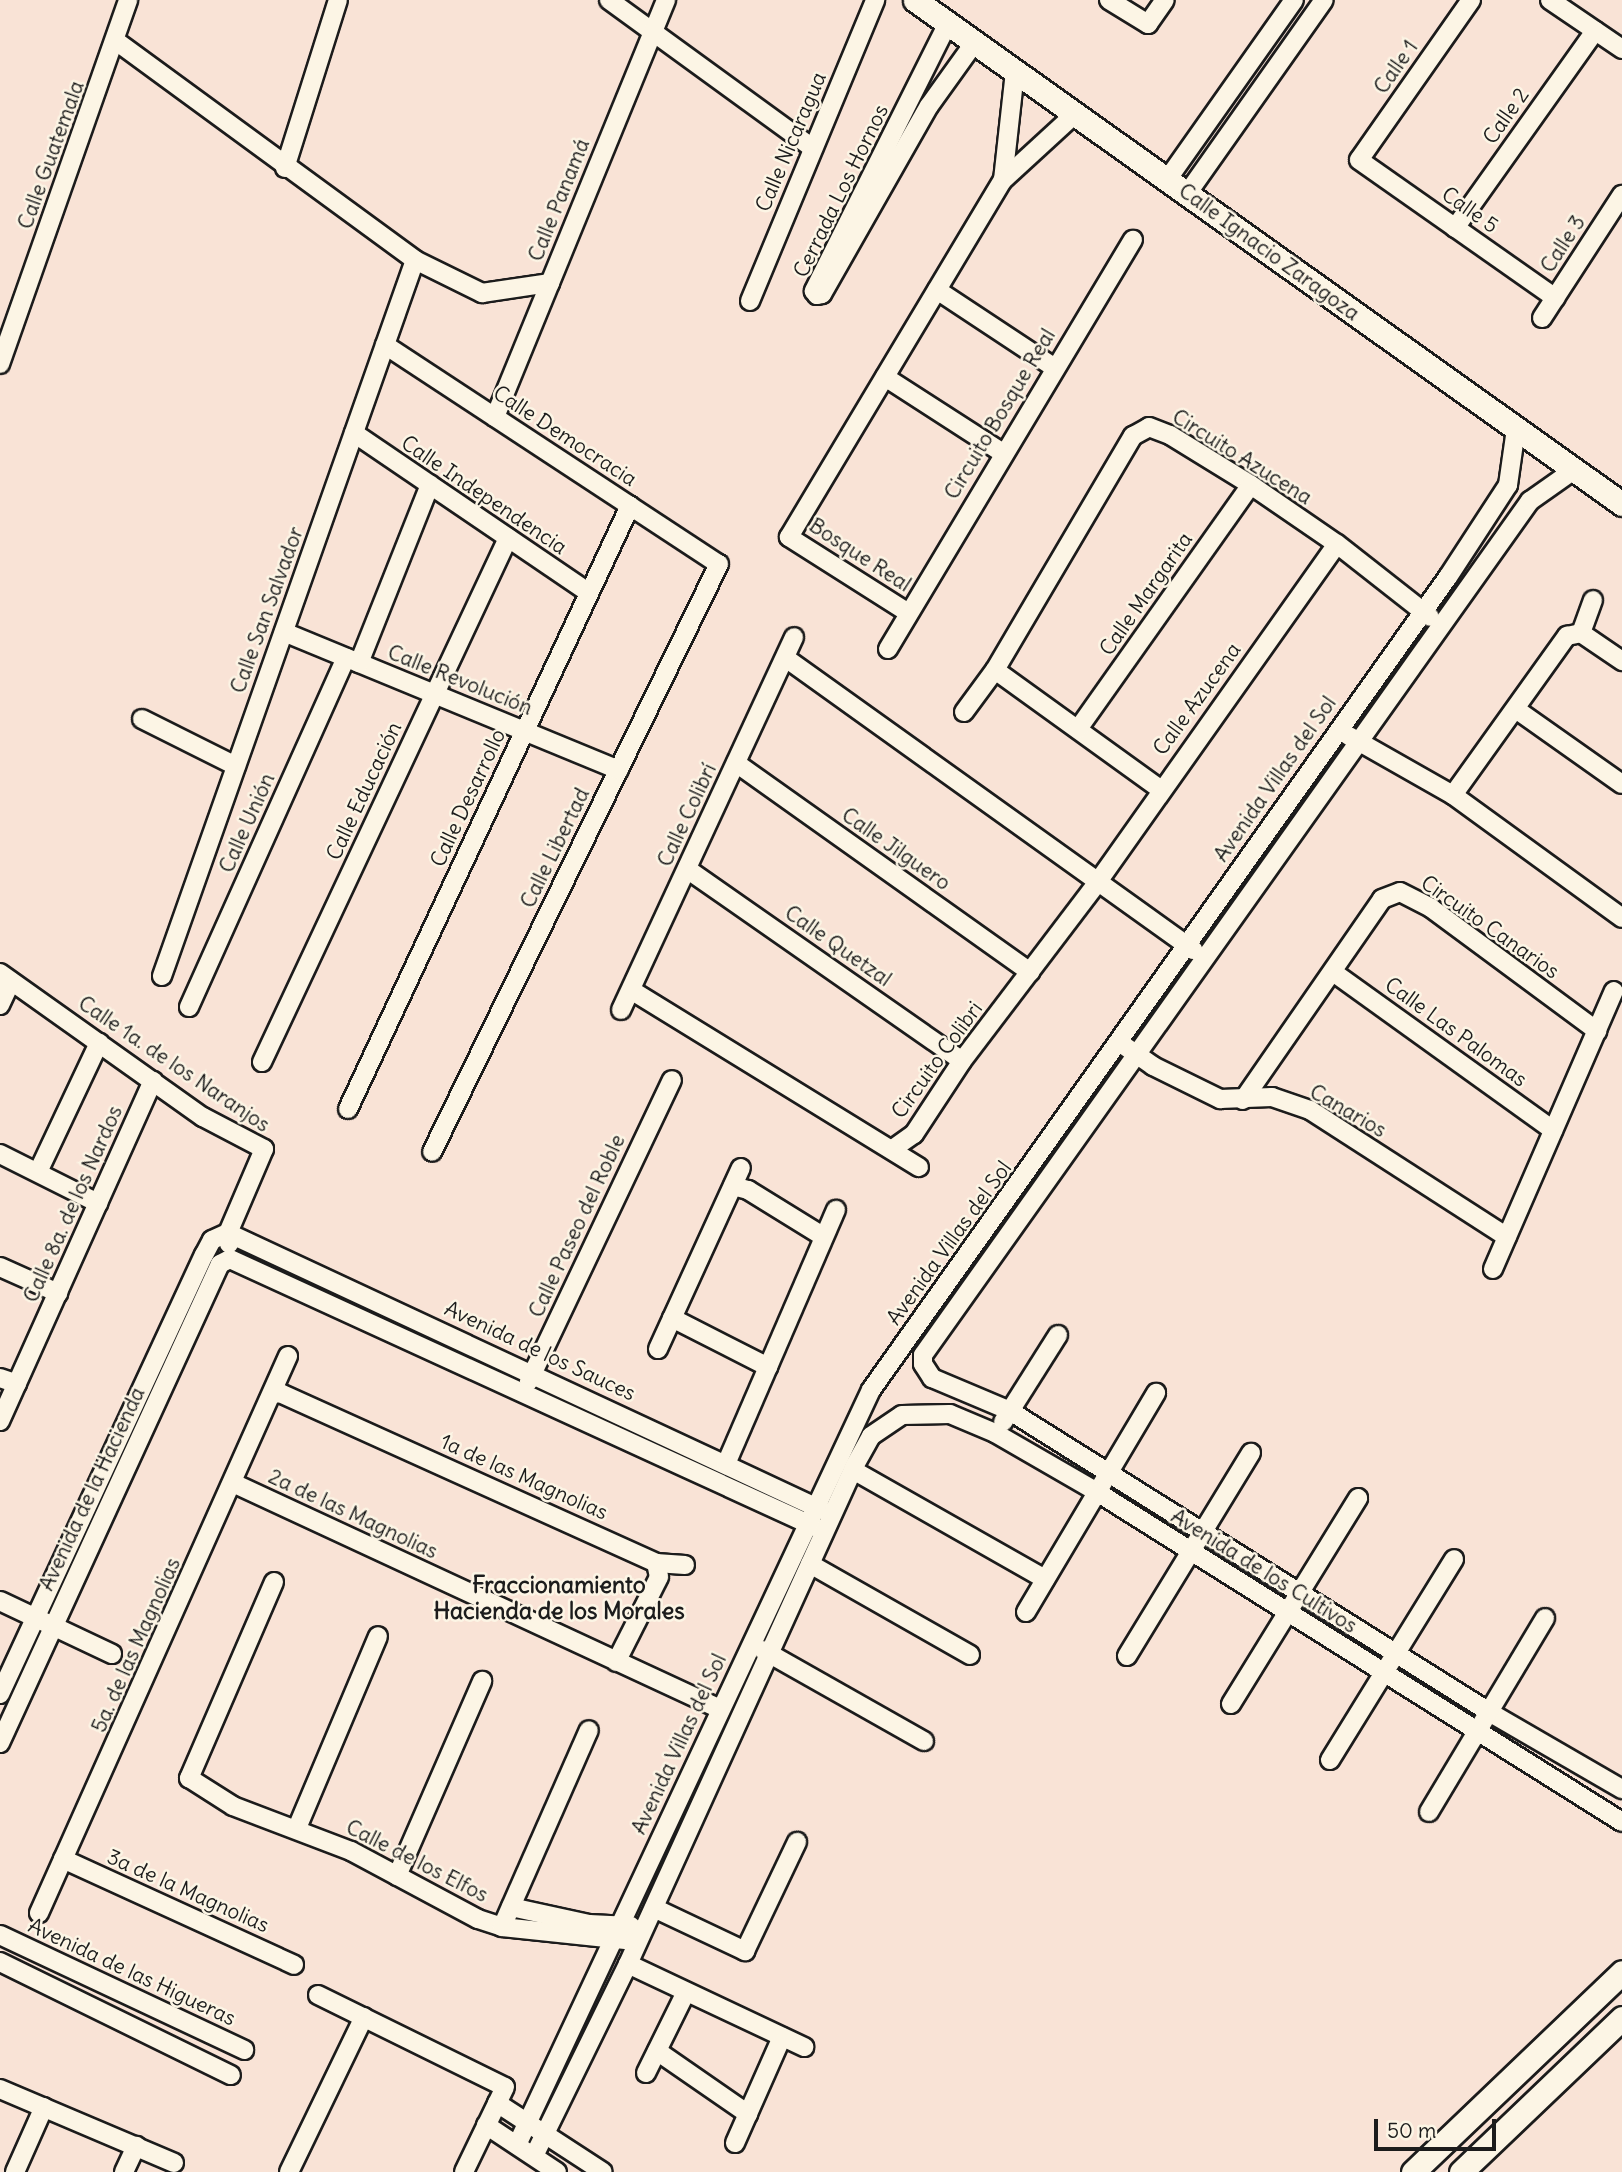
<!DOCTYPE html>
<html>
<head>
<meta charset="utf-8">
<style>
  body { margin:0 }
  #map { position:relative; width:1622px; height:2172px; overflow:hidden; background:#f9e3d6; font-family:Delius,sans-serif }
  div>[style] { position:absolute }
  .roads { filter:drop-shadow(2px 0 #1c1c1c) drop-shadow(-2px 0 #1c1c1c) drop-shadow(0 2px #1c1c1c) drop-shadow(0 -2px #1c1c1c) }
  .minor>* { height:18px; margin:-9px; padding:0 9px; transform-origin:9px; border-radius:9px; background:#fcf5e5 }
  .major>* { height:23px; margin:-11.5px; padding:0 11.5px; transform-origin:11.5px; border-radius:11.5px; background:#fcf5e5 }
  span { translate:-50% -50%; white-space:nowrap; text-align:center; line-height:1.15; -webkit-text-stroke:5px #fcf5e5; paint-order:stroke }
  .street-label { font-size:21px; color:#1c1c1c }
  .neighbourhood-label { font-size:23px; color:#1c1c1c; font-weight:700 }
  .scale { position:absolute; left:1374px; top:2119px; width:122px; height:32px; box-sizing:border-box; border:4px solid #1c1c1c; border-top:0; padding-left:9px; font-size:21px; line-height:24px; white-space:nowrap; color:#1c1c1c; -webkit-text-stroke:5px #fcf5e5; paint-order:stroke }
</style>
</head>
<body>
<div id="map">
  <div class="roads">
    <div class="minor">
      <i style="left:609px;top:0;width:252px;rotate:36deg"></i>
      <i style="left:1109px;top:0;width:46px;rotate:31.6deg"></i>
      <i style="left:1148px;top:24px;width:29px;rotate:-55deg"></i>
      <i style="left:1471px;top:0;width:195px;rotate:125deg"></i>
      <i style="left:1359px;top:160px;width:240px;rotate:35.1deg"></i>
      <i style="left:1550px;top:0;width:87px;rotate:34.2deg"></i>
      <i style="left:948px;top:23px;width:300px;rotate:116.6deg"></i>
      <i style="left:814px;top:291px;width:5px;rotate:53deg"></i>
      <i style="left:817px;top:295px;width:5px;rotate:-11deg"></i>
      <i style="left:822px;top:294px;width:216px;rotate:-60.4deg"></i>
      <i style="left:929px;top:106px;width:79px;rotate:-54.3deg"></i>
      <i style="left:116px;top:41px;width:371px;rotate:36.2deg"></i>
      <i style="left:415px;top:260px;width:75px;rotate:26.2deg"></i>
      <i style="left:482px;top:293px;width:69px;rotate:-8.4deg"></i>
      <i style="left:285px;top:168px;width:176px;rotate:-72.5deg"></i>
      <i style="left:1003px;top:180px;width:110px;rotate:-83.7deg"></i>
      <i style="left:1167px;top:180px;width:220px;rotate:-54.8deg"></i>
      <i style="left:1187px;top:194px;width:237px;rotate:-54.8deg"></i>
      <i style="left:1455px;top:228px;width:242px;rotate:-54.6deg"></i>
      <i style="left:937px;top:290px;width:141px;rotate:33.5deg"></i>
      <i style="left:750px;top:301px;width:326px;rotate:-67.4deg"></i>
      <i style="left:1542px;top:318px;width:147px;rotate:-57deg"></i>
      <i style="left:385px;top:345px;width:399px;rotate:33.3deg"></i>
      <i style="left:719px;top:564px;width:654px;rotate:116.02deg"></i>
      <i style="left:0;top:364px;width:386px;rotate:-70.6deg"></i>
      <i style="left:885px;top:377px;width:140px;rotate:32.8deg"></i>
      <i style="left:495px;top:417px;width:451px;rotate:-67.7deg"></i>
      <i style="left:354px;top:433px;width:284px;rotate:34.2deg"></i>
      <i style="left:907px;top:612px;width:140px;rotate:-147.6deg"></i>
      <i style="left:789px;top:537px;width:416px;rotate:-59.1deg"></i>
      <i style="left:1003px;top:180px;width:98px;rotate:-42.5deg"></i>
      <i style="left:284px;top:632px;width:362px;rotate:22.4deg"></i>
      <i style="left:1581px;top:633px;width:35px;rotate:-70deg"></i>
      <i style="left:888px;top:649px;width:477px;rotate:-59.1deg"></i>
      <i style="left:787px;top:659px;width:500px;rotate:35.6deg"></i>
      <i style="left:359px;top:663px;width:192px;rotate:-68.3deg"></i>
      <i style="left:995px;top:670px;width:203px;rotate:35.8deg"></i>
      <i style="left:1517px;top:710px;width:128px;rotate:35.2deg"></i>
      <i style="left:964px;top:712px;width:52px;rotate:-53.6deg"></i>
      <i style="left:995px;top:670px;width:272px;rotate:-59.5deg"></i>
      <i style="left:1133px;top:436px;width:18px;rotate:-29deg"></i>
      <i style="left:1149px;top:427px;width:22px;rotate:21deg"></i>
      <i style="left:1170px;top:435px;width:95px;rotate:31.7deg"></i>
      <i style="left:1251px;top:485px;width:104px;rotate:34.5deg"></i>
      <i style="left:1337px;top:544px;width:118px;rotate:38.1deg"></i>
      <i style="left:142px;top:719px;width:105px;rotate:26.6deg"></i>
      <i style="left:1078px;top:729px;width:299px;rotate:-54.7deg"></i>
      <i style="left:1349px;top:736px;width:120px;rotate:29.6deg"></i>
      <i style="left:1453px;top:795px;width:209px;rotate:36deg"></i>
      <i style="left:736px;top:763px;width:361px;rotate:35.4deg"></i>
      <i style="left:1453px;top:795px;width:196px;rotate:-54.4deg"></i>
      <i style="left:1567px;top:636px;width:14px;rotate:-12deg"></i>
      <i style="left:1581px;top:633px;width:50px;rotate:34.3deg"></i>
      <i style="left:687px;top:869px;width:335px;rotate:34.9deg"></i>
      <i style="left:1333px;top:972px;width:271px;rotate:35.7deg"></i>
      <i style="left:0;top:973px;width:249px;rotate:35.4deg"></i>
      <i style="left:203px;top:1117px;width:69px;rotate:27.7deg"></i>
      <i style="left:264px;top:1149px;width:91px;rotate:113.2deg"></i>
      <i style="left:228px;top:1233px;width:11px;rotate:85deg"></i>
      <i style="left:162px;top:976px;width:759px;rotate:-70.54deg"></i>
      <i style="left:631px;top:990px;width:338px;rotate:31.6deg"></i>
      <i style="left:0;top:1005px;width:26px;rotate:-65deg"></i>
      <i style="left:189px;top:1007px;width:383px;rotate:-65.8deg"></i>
      <i style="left:621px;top:1010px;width:411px;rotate:-65.1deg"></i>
      <i style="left:1126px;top:1047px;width:33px;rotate:35deg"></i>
      <i style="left:1153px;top:1066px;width:75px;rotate:26.2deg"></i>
      <i style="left:1220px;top:1099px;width:52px;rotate:-2.2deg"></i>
      <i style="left:1272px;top:1097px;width:40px;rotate:18.9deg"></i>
      <i style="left:1310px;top:1110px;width:234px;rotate:32.8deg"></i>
      <i style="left:262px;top:1062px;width:579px;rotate:-64.85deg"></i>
      <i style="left:1243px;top:1100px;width:244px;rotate:-55.3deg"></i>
      <i style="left:1382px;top:899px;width:19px;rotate:-21deg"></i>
      <i style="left:1400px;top:892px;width:35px;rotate:27deg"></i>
      <i style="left:1431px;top:908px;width:207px;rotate:36.5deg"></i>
      <i style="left:348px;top:1109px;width:666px;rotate:-64.94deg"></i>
      <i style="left:894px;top:1148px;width:24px;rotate:-35deg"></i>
      <i style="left:914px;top:1134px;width:87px;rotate:-56.7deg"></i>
      <i style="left:962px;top:1061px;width:223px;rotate:-52.8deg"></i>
      <i style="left:1097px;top:883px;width:415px;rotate:-54.7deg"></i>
      <i style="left:0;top:1154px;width:110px;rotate:26.6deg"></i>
      <i style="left:38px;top:1172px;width:143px;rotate:-64.7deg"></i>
      <i style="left:733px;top:1186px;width:16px;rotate:15deg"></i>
      <i style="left:748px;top:1190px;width:89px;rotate:31.7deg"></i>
      <i style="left:228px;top:1233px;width:655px;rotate:25deg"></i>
      <i style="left:230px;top:1259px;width:643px;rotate:24.61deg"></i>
      <i style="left:0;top:1267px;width:64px;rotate:24.1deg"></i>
      <i style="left:1493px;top:1269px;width:303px;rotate:-66.5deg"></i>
      <i style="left:672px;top:1318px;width:108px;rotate:27deg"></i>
      <i style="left:658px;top:1349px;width:199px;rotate:-65.4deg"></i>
      <i style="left:923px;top:1355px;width:1048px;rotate:-54.6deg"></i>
      <i style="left:1530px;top:501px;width:54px;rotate:-35.2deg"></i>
      <i style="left:923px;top:1355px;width:9px;rotate:90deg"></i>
      <i style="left:923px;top:1364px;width:17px;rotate:57deg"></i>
      <i style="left:932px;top:1378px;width:85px;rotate:22.9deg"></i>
      <i style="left:1010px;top:1411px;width:566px;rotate:32.14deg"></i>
      <i style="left:1489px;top:1712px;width:154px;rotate:30.1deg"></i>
      <i style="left:0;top:1378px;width:18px;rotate:19deg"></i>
      <i style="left:529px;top:1381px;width:333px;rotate:-64.6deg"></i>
      <i style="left:273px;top:1394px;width:7px;rotate:-8deg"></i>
      <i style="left:280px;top:1393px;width:413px;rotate:24.3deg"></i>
      <i style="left:656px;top:1563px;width:14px;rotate:78deg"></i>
      <i style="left:659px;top:1577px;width:95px;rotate:116.8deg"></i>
      <i style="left:0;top:1421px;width:373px;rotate:-65.8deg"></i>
      <i style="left:1003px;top:1422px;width:103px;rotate:-57.7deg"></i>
      <i style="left:726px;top:1464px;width:277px;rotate:-66.6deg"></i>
      <i style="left:853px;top:1470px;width:221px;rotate:29.6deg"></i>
      <i style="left:233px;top:1483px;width:537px;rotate:24.89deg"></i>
      <i style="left:656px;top:1563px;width:29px;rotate:4deg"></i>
      <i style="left:810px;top:1564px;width:184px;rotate:29.6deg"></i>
      <i style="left:274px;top:1582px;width:214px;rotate:113.4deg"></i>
      <i style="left:189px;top:1778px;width:52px;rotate:32.5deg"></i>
      <i style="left:233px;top:1806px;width:126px;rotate:20.9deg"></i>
      <i style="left:351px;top:1851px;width:144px;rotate:28.2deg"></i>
      <i style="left:478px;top:1919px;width:25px;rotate:18deg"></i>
      <i style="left:502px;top:1927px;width:124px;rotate:6deg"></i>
      <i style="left:0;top:1601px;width:124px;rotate:25.3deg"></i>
      <i style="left:1026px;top:1612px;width:255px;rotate:-59.3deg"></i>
      <i style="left:763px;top:1650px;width:185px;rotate:29.5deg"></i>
      <i style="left:1127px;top:1656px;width:238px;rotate:-58.6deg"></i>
      <i style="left:0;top:1694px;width:484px;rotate:-65.1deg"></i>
      <i style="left:204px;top:1255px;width:17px;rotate:-62deg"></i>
      <i style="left:212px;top:1240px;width:17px;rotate:-24deg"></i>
      <i style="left:1231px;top:1704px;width:242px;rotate:-58.3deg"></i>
      <i style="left:0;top:1743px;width:527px;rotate:-65.33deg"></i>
      <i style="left:220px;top:1264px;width:11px;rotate:-27deg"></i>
      <i style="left:1330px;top:1760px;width:236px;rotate:-58.3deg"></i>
      <i style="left:1429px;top:1812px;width:226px;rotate:-59.1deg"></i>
      <i style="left:297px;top:1828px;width:208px;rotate:-67.1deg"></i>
      <i style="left:63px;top:1859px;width:254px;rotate:24.6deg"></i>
      <i style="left:397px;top:1876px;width:213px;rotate:-66.4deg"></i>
      <i style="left:511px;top:1907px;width:80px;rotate:12.3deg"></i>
      <i style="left:589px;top:1924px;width:42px;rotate:2.7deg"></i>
      <i style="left:654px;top:1908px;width:101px;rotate:25.3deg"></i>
      <i style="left:745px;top:1951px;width:121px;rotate:-64.5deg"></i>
      <i style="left:39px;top:1913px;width:610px;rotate:-65.91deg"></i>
      <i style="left:502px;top:1927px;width:215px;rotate:-66.2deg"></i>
      <i style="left:0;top:1935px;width:270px;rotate:25.2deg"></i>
      <i style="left:0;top:1962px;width:257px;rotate:26.1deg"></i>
      <i style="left:628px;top:1964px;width:195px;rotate:25.2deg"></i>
      <i style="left:318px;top:1995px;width:208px;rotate:26.2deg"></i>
      <i style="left:505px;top:2087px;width:94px;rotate:115.8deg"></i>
      <i style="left:657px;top:2051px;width:111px;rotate:34.7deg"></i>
      <i style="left:646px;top:2073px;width:90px;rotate:-63.7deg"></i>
      <i style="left:0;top:2089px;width:189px;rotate:23deg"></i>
      <i style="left:497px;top:2103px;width:126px;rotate:33.1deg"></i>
      <i style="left:486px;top:2125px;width:85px;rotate:33.5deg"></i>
      <i style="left:735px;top:2143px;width:116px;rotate:-66.1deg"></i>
      <i style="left:517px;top:2145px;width:834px;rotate:-64.88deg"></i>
      <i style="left:871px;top:1390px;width:997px;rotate:-54.64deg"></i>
      <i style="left:1448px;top:577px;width:110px;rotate:-56.9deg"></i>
      <i style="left:1508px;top:485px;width:57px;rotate:-81.9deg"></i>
      <i style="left:534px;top:2156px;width:214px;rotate:-63.9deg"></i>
      <i style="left:628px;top:1964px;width:548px;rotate:-65.54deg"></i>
      <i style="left:855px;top:1465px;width:33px;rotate:-61deg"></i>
      <i style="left:871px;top:1436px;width:37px;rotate:-34deg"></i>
      <i style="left:902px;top:1415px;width:48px;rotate:-1.2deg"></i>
      <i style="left:950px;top:1414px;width:49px;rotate:22.9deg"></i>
      <i style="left:995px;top:1433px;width:118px;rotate:30deg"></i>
      <i style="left:1097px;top:1492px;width:620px;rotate:32.15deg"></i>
      <i style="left:15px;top:2172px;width:71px;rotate:-66deg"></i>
      <i style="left:124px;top:2172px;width:29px;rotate:-65deg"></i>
      <i style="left:289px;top:2172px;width:172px;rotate:-64.2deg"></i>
    </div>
    <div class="major">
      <i style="left:915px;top:0;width:868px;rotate:35.48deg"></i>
      <i style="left:1413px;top:2172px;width:289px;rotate:-43.7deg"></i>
      <i style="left:1461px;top:2172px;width:223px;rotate:-43.7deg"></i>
    </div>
  </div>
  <div class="street-label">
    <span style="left:1396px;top:67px;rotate:-55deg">Calle 1</span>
    <span style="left:1506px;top:116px;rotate:-55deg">Calle 2</span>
    <span style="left:791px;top:142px;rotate:-67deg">Calle Nicaragua</span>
    <span style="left:51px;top:155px;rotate:-70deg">Calle Guatemala</span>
    <span style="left:841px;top:191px;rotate:-64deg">Cerrada Los Hornos</span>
    <span style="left:559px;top:200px;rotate:-68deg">Calle Panamá</span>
    <span style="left:1470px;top:210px;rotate:35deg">Calle 5</span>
    <span style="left:1563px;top:244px;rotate:-57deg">Calle 3</span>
    <span style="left:1269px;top:252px;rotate:36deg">Calle Ignacio Zaragoza</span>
    <span style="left:1000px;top:414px;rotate:-59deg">Circuito Bosque Real</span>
    <span style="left:565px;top:436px;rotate:33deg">Calle Democracia</span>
    <span style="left:1242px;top:457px;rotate:32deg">Circuito Azucena</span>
    <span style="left:484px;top:495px;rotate:34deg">Calle Independencia</span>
    <span style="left:860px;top:555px;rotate:33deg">Bosque Real</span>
    <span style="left:1146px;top:594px;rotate:-55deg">Calle Margarita</span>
    <span style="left:267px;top:610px;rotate:-70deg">Calle San Salvador</span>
    <span style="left:460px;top:680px;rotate:22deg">Calle Revolución</span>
    <span style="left:1197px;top:699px;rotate:-54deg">Calle Azucena</span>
    <span style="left:1275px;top:779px;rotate:-55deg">Avenida Villas del Sol</span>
    <span style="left:364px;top:791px;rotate:-65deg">Calle Educación</span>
    <span style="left:468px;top:798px;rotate:-65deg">Calle Desarrollo</span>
    <span style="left:687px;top:815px;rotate:-65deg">Calle Colibrí</span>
    <span style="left:247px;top:823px;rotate:-66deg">Calle Unión</span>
    <span style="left:555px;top:848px;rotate:-64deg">Calle Libertad</span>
    <span style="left:896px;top:849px;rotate:35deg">Calle Jilguero</span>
    <span style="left:1490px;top:927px;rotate:35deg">Circuito Canarios</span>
    <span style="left:838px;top:946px;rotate:35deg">Calle Quetzal</span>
    <span style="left:1456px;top:1032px;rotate:36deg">Calle Las Palomas</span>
    <span style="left:937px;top:1060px;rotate:-54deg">Circuito Colibri</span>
    <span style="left:174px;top:1064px;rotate:34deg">Calle 1a. de los Naranjos</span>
    <span style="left:1348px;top:1111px;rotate:30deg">Canarios</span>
    <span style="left:73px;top:1204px;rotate:-66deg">Calle 8a. de los Nardos</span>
    <span style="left:577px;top:1226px;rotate:-65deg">Calle Paseo del Roble</span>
    <span style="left:949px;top:1243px;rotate:-54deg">Avenida Villas del Sol</span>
    <span style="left:540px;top:1351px;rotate:25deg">Avenida de los Sauces</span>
    <span style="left:524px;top:1477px;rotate:24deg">1a de las Magnolias</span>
    <span style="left:92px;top:1489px;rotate:-65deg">Avenida de la Hacienda</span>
    <span style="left:353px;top:1514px;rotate:25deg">2a de las Magnolias</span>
    <span style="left:1264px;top:1571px;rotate:32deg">Avenida de los Cultivos</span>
    <span style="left:136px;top:1645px;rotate:-66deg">5a. de las Magnolias</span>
    <span style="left:679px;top:1744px;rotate:-65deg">Avenida Villas del Sol</span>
    <span style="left:417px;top:1861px;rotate:27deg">Calle de los Elfos</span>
    <span style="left:188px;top:1891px;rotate:24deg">3a de la Magnolias</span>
    <span style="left:132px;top:1972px;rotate:25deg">Avenida de las Higueras</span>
  </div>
  <div class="neighbourhood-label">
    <span style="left:559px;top:1598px">Fraccionamiento<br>Hacienda de los Morales</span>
  </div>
  <div class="scale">50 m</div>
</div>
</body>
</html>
